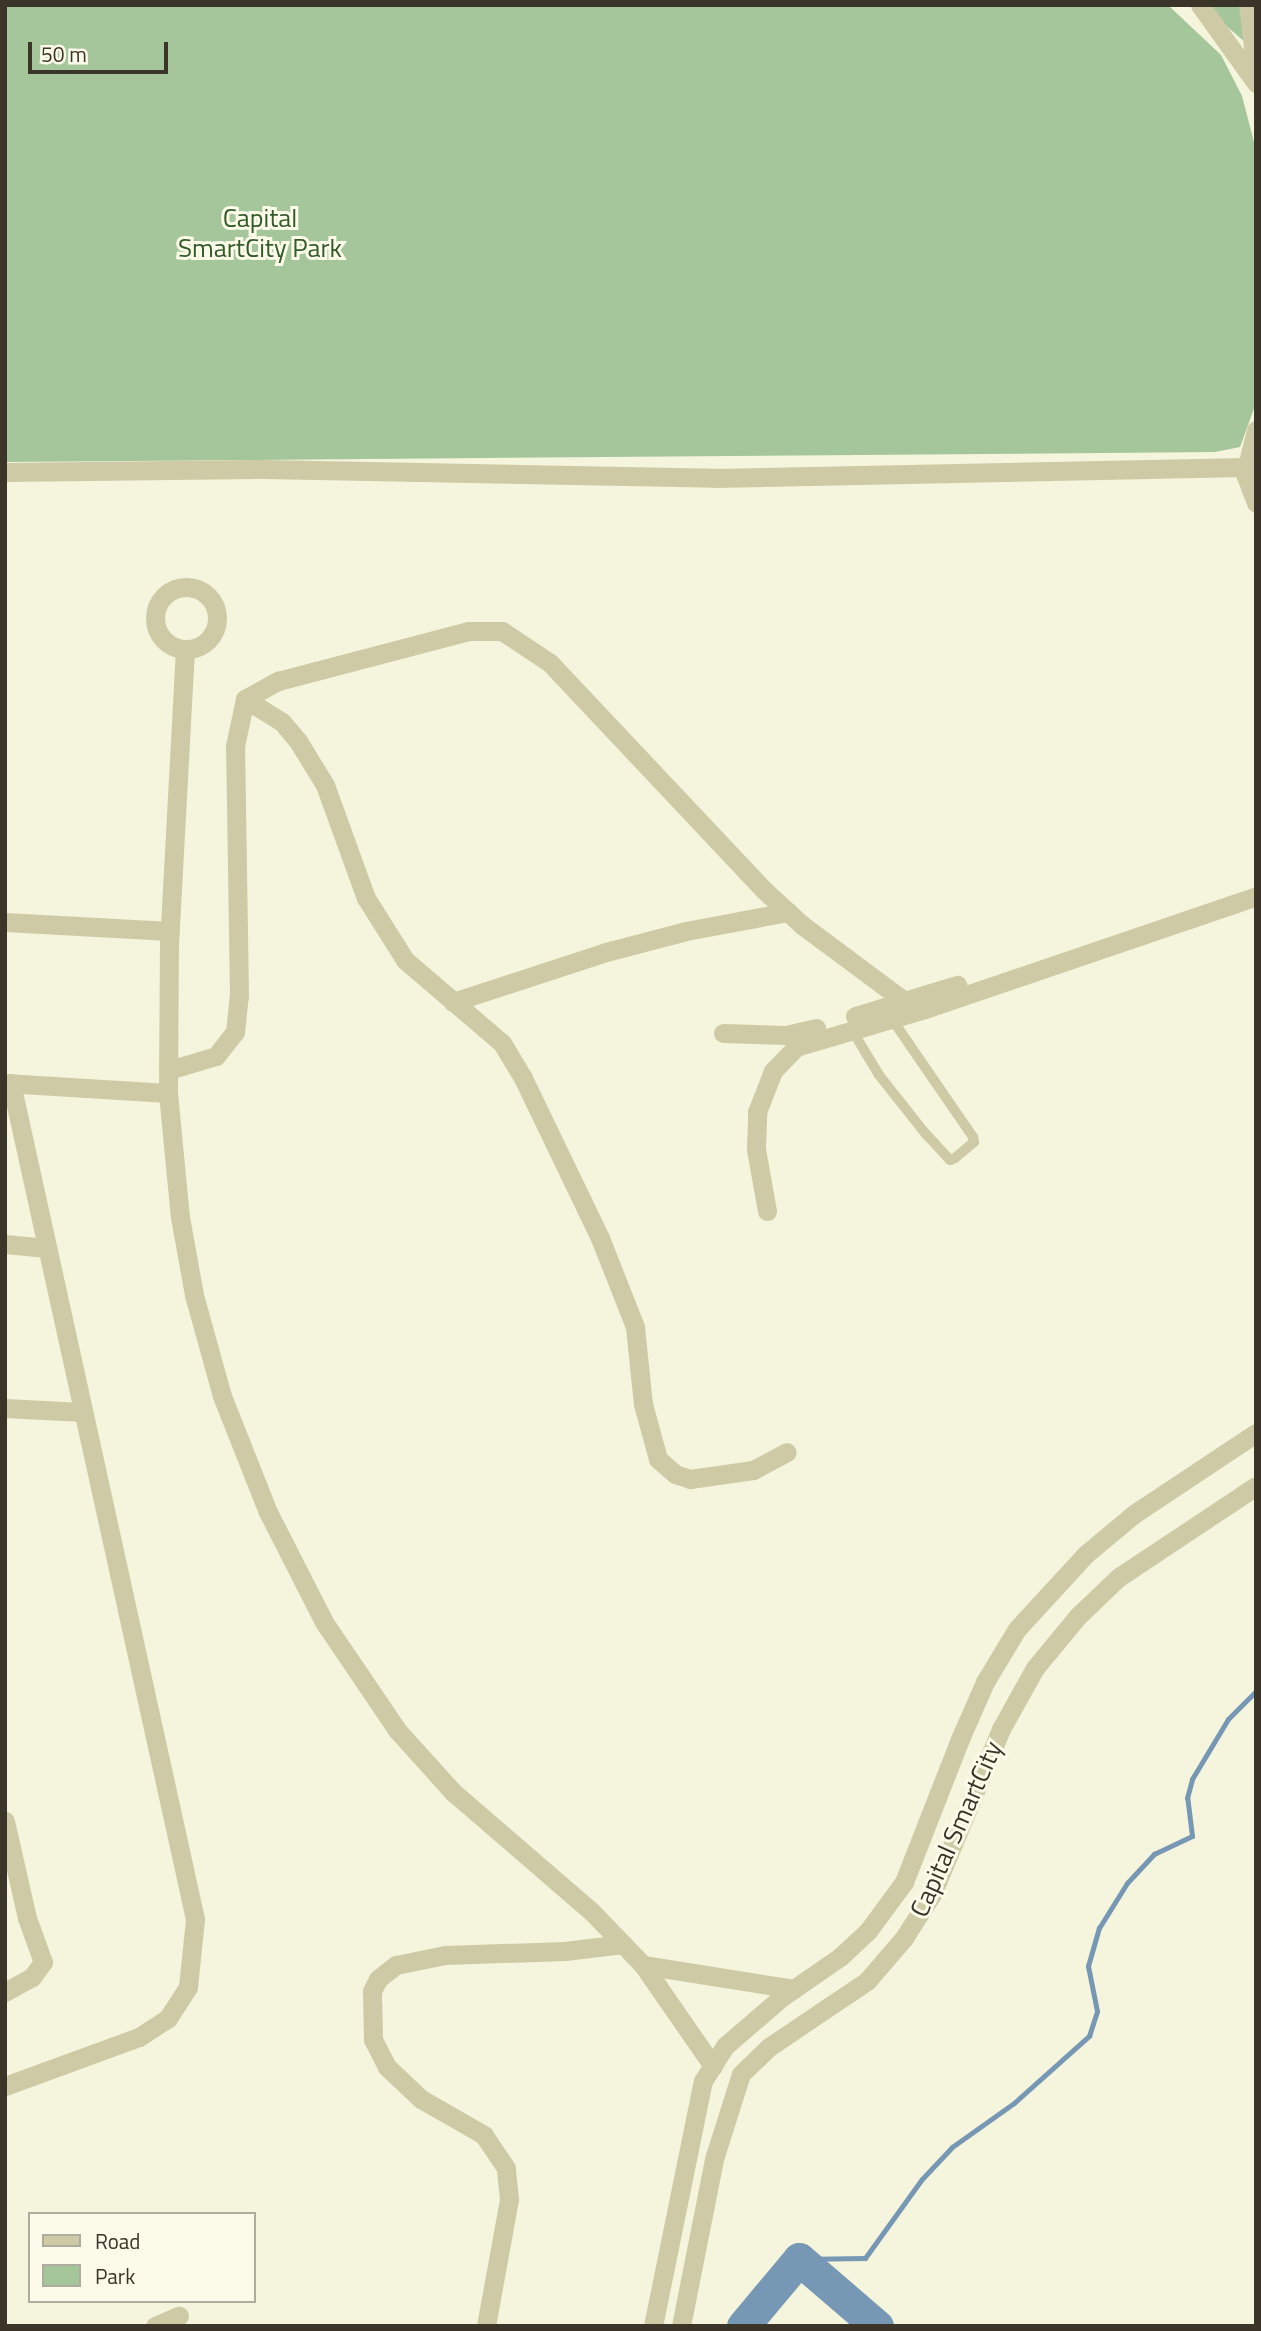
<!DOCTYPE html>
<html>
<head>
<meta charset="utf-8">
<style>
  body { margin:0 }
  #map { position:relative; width:1261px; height:2331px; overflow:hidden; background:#f5f4dc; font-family:"Titillium Web",sans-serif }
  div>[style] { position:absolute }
  .green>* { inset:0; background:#a4c69a }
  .stream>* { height:5px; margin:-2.5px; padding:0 2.5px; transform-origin:2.5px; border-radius:2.5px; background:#7798b5 }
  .river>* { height:33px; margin:-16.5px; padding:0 16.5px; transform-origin:16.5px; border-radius:16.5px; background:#7798b5 }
  .service>* { height:10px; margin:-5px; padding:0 5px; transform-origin:5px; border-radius:5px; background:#cecaa6 }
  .minor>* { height:19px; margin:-9.5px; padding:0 9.5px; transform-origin:9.5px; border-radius:9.5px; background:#cecaa6 }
  .minor>.ring { margin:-9.5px; padding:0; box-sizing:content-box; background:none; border:19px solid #cecaa6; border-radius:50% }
  .tertiary>* { height:19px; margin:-9.5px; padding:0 9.5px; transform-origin:9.5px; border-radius:9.5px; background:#cecaa6 }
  span { translate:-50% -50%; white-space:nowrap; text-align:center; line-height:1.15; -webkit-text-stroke:6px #fcfbe9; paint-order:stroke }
  .park-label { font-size:26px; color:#335b29 }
  .street-label { font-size:26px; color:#3a3528 }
  .frame { position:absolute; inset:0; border:7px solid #3a3528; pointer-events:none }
  .legend { position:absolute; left:28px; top:2212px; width:228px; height:91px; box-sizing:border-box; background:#fcfbe9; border:2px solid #aeac9c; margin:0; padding:9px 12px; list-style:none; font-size:21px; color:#3a3528 }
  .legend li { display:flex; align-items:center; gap:14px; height:35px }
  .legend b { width:35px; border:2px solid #aeac9c }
  .scale { position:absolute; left:28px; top:42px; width:140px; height:32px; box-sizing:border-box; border:4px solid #3a3528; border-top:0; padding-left:9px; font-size:21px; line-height:24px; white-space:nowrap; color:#3a3528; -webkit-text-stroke:5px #fcfbe9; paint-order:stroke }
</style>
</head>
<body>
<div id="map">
  <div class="green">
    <i style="clip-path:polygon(5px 5px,1168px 5px,1221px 55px,1242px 96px,1255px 146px,1256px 403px,1240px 447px,1215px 452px,5px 462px)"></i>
    <i style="clip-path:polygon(1202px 5px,1241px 5px,1245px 42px)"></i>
  </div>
  <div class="stream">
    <i style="left:799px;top:2259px;width:66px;rotate:-0.9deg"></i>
    <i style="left:865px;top:2258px;width:97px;rotate:-54.2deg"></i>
    <i style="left:922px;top:2179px;width:44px;rotate:-46.8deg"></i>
    <i style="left:952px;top:2147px;width:76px;rotate:-35.4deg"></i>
    <i style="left:1014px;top:2103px;width:101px;rotate:-41.8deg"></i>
    <i style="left:1089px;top:2036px;width:26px;rotate:-72deg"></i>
    <i style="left:1097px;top:2011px;width:46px;rotate:-101.3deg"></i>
    <i style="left:1088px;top:1966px;width:40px;rotate:-74deg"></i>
    <i style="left:1099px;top:1928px;width:53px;rotate:-58.1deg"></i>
    <i style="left:1127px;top:1883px;width:40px;rotate:-47deg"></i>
    <i style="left:1154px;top:1854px;width:42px;rotate:-25.3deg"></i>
    <i style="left:1192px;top:1836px;width:38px;rotate:-97deg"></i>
    <i style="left:1187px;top:1798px;width:20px;rotate:-75deg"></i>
    <i style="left:1192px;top:1779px;width:70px;rotate:-59deg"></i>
    <i style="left:1228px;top:1719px;width:40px;rotate:-45deg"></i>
  </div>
  <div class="river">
    <i style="left:743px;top:2326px;width:87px;rotate:-50.1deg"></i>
    <i style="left:799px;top:2259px;width:103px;rotate:40.7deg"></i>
  </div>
  <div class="service">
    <i style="left:852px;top:1030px;width:52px;rotate:59deg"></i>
    <i style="left:879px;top:1075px;width:74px;rotate:51.6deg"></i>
    <i style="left:925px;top:1133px;width:37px;rotate:47deg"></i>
    <i style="left:950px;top:1160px;width:5px;rotate:-22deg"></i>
    <i style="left:955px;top:1158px;width:25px;rotate:-40deg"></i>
    <i style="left:974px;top:1142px;width:5px;rotate:-101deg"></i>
    <i style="left:973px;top:1137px;width:143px;rotate:-124.5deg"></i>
  </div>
  <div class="minor">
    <i style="left:1256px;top:430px;width:45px;rotate:104deg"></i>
    <i style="left:1245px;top:474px;width:31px;rotate:69deg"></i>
    <i style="left:5px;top:472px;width:259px;rotate:-0.7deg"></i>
    <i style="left:264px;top:469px;width:452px;rotate:1.1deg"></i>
    <i style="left:716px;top:478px;width:530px;rotate:-1.19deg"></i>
    <i class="ring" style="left:155px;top:587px;width:43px;height:43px"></i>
    <i style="left:185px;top:649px;width:294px;rotate:93.1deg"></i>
    <i style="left:169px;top:943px;width:150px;rotate:90.4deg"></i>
    <i style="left:168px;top:1093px;width:125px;rotate:84.5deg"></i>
    <i style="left:180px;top:1217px;width:79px;rotate:79.8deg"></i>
    <i style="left:194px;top:1295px;width:105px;rotate:74.5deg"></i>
    <i style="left:222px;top:1396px;width:125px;rotate:68.4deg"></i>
    <i style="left:268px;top:1512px;width:123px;rotate:63deg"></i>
    <i style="left:324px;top:1622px;width:130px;rotate:55.9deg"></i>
    <i style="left:397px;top:1730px;width:84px;rotate:47.9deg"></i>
    <i style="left:453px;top:1792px;width:184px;rotate:40.8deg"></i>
    <i style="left:592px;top:1912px;width:74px;rotate:46.1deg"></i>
    <i style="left:643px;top:1965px;width:123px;rotate:55.3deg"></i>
    <i style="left:245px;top:699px;width:44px;rotate:31.9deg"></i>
    <i style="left:282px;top:722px;width:25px;rotate:50deg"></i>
    <i style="left:298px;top:741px;width:52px;rotate:58.5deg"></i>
    <i style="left:325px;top:785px;width:120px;rotate:70.1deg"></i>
    <i style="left:366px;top:898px;width:73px;rotate:57.8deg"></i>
    <i style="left:405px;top:960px;width:128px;rotate:40.6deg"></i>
    <i style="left:502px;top:1043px;width:41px;rotate:59deg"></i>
    <i style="left:523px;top:1078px;width:178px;rotate:64.3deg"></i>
    <i style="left:600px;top:1238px;width:96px;rotate:68.5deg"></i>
    <i style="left:635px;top:1327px;width:77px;rotate:84.1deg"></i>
    <i style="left:643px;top:1404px;width:57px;rotate:74.7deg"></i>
    <i style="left:658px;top:1459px;width:23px;rotate:41deg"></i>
    <i style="left:675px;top:1474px;width:16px;rotate:18deg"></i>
    <i style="left:690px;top:1479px;width:64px;rotate:-8.1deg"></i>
    <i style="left:753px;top:1470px;width:38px;rotate:-28deg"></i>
    <i style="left:5px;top:922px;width:165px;rotate:3.1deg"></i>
    <i style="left:453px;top:1002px;width:161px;rotate:-18.1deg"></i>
    <i style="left:606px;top:952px;width:83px;rotate:-14.7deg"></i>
    <i style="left:686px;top:931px;width:104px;rotate:-10.6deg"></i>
    <i style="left:855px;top:1016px;width:107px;rotate:-16.9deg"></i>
    <i style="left:723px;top:1033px;width:63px;rotate:1.8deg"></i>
    <i style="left:786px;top:1035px;width:31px;rotate:-13deg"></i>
    <i style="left:169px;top:1070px;width:49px;rotate:-16.6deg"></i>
    <i style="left:216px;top:1056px;width:31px;rotate:-52deg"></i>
    <i style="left:235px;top:1032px;width:36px;rotate:-84deg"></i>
    <i style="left:239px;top:996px;width:250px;rotate:-90.9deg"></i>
    <i style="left:235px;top:746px;width:48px;rotate:-78deg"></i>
    <i style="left:245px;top:699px;width:38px;rotate:-29deg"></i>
    <i style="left:278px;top:681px;width:197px;rotate:-14.7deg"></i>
    <i style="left:469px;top:631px;width:33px"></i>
    <i style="left:502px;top:631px;width:58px;rotate:33.7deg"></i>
    <i style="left:550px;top:663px;width:313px;rotate:46.7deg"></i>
    <i style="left:765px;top:891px;width:50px;rotate:42.6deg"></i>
    <i style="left:802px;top:925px;width:144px;rotate:36.6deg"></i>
    <i style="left:5px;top:1083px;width:163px;rotate:3.5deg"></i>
    <i style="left:767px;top:1211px;width:63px;rotate:-100.1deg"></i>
    <i style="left:756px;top:1149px;width:37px;rotate:-88deg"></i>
    <i style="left:757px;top:1112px;width:44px;rotate:-68.7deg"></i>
    <i style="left:773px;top:1071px;width:33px;rotate:-46deg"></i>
    <i style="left:796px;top:1047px;width:134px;rotate:-16.4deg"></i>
    <i style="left:925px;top:1009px;width:350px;rotate:-18.8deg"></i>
    <i style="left:5px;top:1244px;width:42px;rotate:5.4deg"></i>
    <i style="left:5px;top:1408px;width:78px;rotate:2.9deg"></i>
    <i style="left:5px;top:1821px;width:99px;rotate:77.2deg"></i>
    <i style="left:27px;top:1918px;width:47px;rotate:70deg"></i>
    <i style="left:43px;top:1962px;width:19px;rotate:126deg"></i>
    <i style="left:32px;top:1977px;width:31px;rotate:151deg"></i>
    <i style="left:643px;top:1965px;width:153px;rotate:9deg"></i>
    <i style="left:5px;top:2086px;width:143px;rotate:-20.1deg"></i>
    <i style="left:139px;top:2037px;width:35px;rotate:-33deg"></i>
    <i style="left:168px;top:2018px;width:37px;rotate:-57deg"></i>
    <i style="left:188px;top:1987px;width:68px;rotate:-84.1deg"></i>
    <i style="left:195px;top:1919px;width:856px;rotate:-102.41deg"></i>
    <i style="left:155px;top:2326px;width:26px;rotate:-23deg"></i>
    <i style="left:486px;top:2326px;width:129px;rotate:-79.7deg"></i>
    <i style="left:509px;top:2199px;width:31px;rotate:-96deg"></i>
    <i style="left:506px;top:2168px;width:40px;rotate:-124deg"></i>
    <i style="left:484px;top:2135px;width:73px;rotate:-150.3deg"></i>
    <i style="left:421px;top:2099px;width:47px;rotate:-136.7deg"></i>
    <i style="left:387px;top:2067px;width:30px;rotate:-117deg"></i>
    <i style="left:373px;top:2040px;width:49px;rotate:-91.2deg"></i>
    <i style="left:372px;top:1991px;width:13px;rotate:-63deg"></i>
    <i style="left:378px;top:1979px;width:23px;rotate:-38deg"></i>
    <i style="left:396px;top:1965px;width:50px;rotate:-11.5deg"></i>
    <i style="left:445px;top:1955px;width:120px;rotate:-1.9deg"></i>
    <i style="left:565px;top:1951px;width:58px;rotate:-6.9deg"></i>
  </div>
  <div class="tertiary">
    <i style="left:1200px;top:5px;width:96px;rotate:54.3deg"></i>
    <i style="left:1248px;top:5px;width:67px;rotate:83.2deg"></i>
    <i style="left:653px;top:2326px;width:250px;rotate:-78.5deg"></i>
    <i style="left:703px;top:2081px;width:41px;rotate:-57.8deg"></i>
    <i style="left:725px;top:2046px;width:75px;rotate:-40.7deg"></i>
    <i style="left:782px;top:1997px;width:70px;rotate:-34.6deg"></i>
    <i style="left:840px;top:1957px;width:38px;rotate:-43deg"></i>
    <i style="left:868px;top:1931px;width:61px;rotate:-53.7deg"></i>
    <i style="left:904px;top:1882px;width:154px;rotate:-68.6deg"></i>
    <i style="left:960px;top:1739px;width:62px;rotate:-66.3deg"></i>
    <i style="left:985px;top:1682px;width:62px;rotate:-58.9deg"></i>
    <i style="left:1017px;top:1629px;width:102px;rotate:-47.4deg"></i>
    <i style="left:1086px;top:1554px;width:62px;rotate:-39.8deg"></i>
    <i style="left:1134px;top:1514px;width:146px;rotate:-33.6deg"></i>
    <i style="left:681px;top:2326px;width:170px;rotate:-78.8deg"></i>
    <i style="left:714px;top:2159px;width:89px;rotate:-72.4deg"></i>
    <i style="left:741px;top:2074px;width:39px;rotate:-44deg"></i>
    <i style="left:769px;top:2047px;width:118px;rotate:-34deg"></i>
    <i style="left:867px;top:1981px;width:57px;rotate:-49.3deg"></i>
    <i style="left:904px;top:1938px;width:52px;rotate:-57.5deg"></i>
    <i style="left:932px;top:1894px;width:179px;rotate:-67.3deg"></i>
    <i style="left:1001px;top:1729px;width:70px;rotate:-60.9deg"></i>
    <i style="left:1035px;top:1668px;width:67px;rotate:-50.4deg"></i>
    <i style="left:1078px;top:1616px;width:57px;rotate:-43.6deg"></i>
    <i style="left:1119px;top:1577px;width:164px;rotate:-33.6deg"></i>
  </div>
  <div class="park-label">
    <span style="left:260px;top:233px">Capital<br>SmartCity Park</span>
  </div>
  <div class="street-label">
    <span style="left:956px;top:1829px;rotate:-66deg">Capital SmartCity</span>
  </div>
  <div class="frame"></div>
  <ul class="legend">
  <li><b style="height:9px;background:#cecaa6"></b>Road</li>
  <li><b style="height:19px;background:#a4c69a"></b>Park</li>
  </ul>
  <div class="scale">50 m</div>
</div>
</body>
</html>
